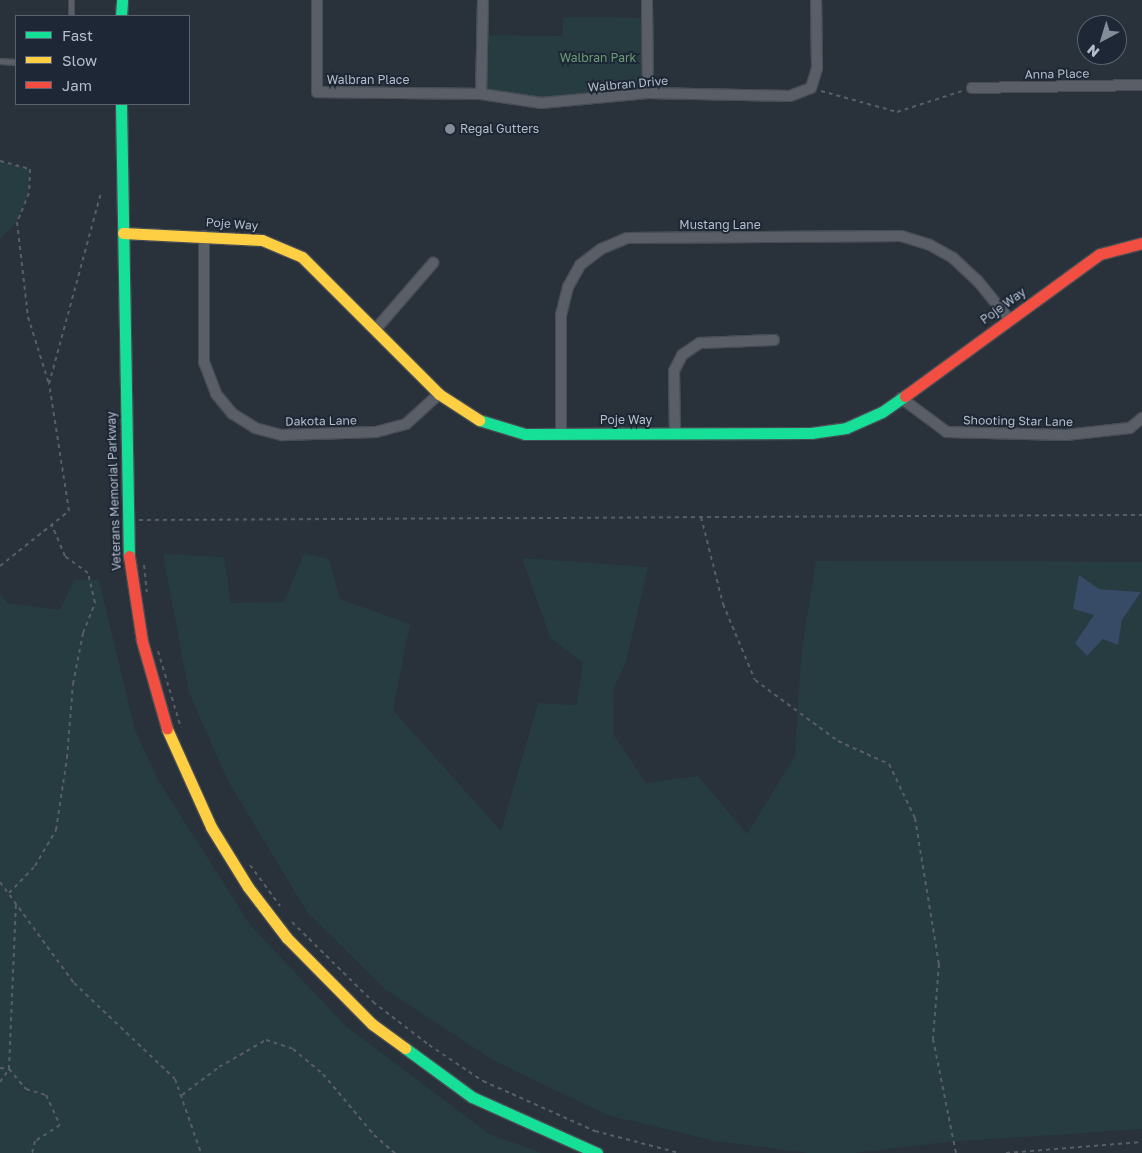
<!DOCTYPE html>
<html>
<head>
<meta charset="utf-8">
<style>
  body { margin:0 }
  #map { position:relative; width:1142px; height:1153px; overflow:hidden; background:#29313a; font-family:"Golos Text",sans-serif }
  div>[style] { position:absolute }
  .green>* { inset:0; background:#263c40 }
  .water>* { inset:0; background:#374a66 }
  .path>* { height:2px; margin-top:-1px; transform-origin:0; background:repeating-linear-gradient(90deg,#585e64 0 4px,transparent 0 8px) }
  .roads { filter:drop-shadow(1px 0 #484d54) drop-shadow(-1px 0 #484d54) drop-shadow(0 1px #484d54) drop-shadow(0 -1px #484d54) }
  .lane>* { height:5px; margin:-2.5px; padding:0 2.5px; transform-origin:2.5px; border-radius:2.5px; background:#5a5f67 }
  .street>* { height:10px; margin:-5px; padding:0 5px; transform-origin:5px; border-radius:5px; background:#5a5f67 }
  .fast>* { height:11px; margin:-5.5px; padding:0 5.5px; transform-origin:5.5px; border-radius:5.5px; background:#16e098 }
  .slow>* { height:11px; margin:-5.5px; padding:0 5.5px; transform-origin:5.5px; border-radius:5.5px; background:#ffcf43 }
  .jam>* { height:11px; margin:-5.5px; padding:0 5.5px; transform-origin:5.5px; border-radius:5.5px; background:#f24e42 }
  .dots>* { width:14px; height:14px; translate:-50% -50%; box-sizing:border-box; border:2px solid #1d2735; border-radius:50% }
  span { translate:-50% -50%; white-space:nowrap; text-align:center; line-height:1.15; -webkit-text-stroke:4px #1d2735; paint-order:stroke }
  .park-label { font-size:12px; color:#6a9c75 }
  .street-label { font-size:12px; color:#b4bdca }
  .poi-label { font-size:12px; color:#b4bdca }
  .left { translate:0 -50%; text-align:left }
  .legend { position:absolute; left:15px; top:15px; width:175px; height:90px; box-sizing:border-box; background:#1d2735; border:1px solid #596371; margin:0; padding:6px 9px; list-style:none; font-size:15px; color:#b4bdca }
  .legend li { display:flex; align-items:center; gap:10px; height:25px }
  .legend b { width:25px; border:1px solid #596371 }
  .north { position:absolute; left:1077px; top:15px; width:50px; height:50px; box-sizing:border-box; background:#1d2735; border:1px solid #596371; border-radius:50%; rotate:219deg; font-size:14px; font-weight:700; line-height:20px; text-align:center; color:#b4bdca }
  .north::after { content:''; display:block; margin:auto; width:18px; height:22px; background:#838c98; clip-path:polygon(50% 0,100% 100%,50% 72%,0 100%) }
</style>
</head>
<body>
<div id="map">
  <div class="green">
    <i style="clip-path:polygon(563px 17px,647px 18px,648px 93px,564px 102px,481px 94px,483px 35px,563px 36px)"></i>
    <i style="clip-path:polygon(0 161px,30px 169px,29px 193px,17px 222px,0 239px)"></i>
    <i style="clip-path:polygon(evenodd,304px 553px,329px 559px,340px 599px,410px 624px,393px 710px,501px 831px,538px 703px,576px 705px,583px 663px,550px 637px,522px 558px,648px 567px,626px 662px,614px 688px,613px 734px,646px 783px,698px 776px,747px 834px,795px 756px,801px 657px,816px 561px,1142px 562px,1142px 1129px,947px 1142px,855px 1153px,808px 1153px,715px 1141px,607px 1115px,493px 1060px,386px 990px,307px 912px,228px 781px,189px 693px,163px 554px,224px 557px,231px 603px,284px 602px,304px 553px,1099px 589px,1141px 592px,1122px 620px,1118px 645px,1103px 639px,1075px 643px,1095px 615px,1099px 589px)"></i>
    <i style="clip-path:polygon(74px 580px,99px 580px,135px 730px,158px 780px,251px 926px,347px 1027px,489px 1134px,542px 1153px,0 1153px,0 595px,8px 603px,60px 610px)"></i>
  </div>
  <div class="water">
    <i style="clip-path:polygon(1079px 575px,1099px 589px,1141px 592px,1122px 620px,1118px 645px,1103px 639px,1087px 656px,1075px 643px,1094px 615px,1073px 609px)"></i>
  </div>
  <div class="path">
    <i style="left:821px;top:91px;width:79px;rotate:15.4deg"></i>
    <i style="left:897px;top:112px;width:68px;rotate:-17.9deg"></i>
    <i style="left:0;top:161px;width:31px;rotate:15deg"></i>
    <i style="left:30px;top:169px;width:24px;rotate:92deg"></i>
    <i style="left:29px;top:193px;width:31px;rotate:112deg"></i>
    <i style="left:17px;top:222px;width:96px;rotate:83.4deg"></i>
    <i style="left:28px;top:317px;width:70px;rotate:72.6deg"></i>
    <i style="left:701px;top:517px;width:90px;rotate:75.8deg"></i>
    <i style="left:723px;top:604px;width:82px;rotate:67.2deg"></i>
    <i style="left:755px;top:680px;width:103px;rotate:36.3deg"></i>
    <i style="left:838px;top:741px;width:56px;rotate:24.3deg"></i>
    <i style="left:889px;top:764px;width:60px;rotate:64.3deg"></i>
    <i style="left:915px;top:818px;width:148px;rotate:80.7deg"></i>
    <i style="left:939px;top:964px;width:75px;rotate:94.6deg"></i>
    <i style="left:933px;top:1039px;width:116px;rotate:78.6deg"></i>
    <i style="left:139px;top:520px;width:1003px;rotate:-0.29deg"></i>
    <i style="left:144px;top:565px;width:27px;rotate:84deg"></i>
    <i style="left:0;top:566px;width:88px;rotate:-38.6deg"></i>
    <i style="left:69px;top:511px;width:129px;rotate:-98.9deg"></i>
    <i style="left:49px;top:384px;width:199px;rotate:-74.8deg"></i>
    <i style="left:158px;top:651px;width:80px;rotate:73.4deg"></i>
    <i style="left:250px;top:865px;width:51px;rotate:53.8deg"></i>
    <i style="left:0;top:882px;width:125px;rotate:53.8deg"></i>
    <i style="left:74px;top:983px;width:139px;rotate:43.5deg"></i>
    <i style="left:175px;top:1079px;width:78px;rotate:70.6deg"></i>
    <i style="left:9px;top:893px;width:37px;rotate:-46deg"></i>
    <i style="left:35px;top:866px;width:42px;rotate:-59.7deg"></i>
    <i style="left:56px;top:830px;width:73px;rotate:-81.3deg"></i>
    <i style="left:67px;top:758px;width:74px;rotate:-85.4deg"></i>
    <i style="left:73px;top:684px;width:52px;rotate:-78.9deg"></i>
    <i style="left:83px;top:633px;width:32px;rotate:-68deg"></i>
    <i style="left:95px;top:603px;width:31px;rotate:-103deg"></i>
    <i style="left:88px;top:573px;width:29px;rotate:-144deg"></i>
    <i style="left:65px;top:556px;width:34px;rotate:-113deg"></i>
    <i style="left:292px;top:922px;width:114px;rotate:44.6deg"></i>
    <i style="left:373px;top:1002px;width:71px;rotate:37.5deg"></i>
    <i style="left:429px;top:1045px;width:65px;rotate:33.7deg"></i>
    <i style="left:483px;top:1081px;width:123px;rotate:24.1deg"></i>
    <i style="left:595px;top:1131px;width:87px;rotate:14.7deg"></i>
    <i style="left:0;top:1068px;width:9px;rotate:6deg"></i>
    <i style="left:9px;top:1069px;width:26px;rotate:50deg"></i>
    <i style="left:26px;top:1089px;width:21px;rotate:17deg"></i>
    <i style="left:46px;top:1095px;width:33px;rotate:65deg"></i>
    <i style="left:60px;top:1125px;width:30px;rotate:147deg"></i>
    <i style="left:35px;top:1141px;width:12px;rotate:104deg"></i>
    <i style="left:0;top:1082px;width:16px;rotate:-55deg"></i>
    <i style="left:9px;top:1069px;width:168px;rotate:-87.6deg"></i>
    <i style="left:182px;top:1095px;width:46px;rotate:-37.1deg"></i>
    <i style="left:219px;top:1067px;width:54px;rotate:-29.9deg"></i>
    <i style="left:266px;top:1040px;width:28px;rotate:18deg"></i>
    <i style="left:293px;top:1049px;width:39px;rotate:40deg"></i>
    <i style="left:323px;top:1074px;width:80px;rotate:50.1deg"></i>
    <i style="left:374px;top:1135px;width:28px;rotate:41deg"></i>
    <i style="left:1006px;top:1153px;width:136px;rotate:-4.6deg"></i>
  </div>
  <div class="roads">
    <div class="lane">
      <i style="left:71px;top:0;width:16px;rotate:90deg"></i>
      <i style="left:0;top:61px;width:16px;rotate:4deg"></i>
    </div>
    <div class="street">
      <i style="left:317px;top:0;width:92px;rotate:90deg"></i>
      <i style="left:317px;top:92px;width:164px;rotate:0.7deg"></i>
      <i style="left:483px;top:0;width:94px;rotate:91.2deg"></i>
      <i style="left:481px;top:94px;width:61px;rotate:8.5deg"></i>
      <i style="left:541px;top:103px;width:107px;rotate:-5.3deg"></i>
      <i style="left:648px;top:93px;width:142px;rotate:1.2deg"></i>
      <i style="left:790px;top:96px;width:22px;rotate:-21deg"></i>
      <i style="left:811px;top:88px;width:21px;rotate:-73deg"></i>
      <i style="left:817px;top:68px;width:68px;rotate:-90.8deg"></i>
      <i style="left:647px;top:0;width:93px;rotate:89.4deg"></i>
      <i style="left:972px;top:88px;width:170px;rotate:-1deg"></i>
      <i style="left:204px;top:236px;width:126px;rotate:90deg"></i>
      <i style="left:204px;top:362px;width:34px;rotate:69deg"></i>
      <i style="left:216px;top:394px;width:26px;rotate:50deg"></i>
      <i style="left:233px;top:414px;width:26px;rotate:32deg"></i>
      <i style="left:255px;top:428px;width:28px;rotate:15deg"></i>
      <i style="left:282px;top:435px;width:94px;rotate:-1.8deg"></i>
      <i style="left:376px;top:432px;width:31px;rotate:-15deg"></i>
      <i style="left:406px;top:424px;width:45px;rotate:-42.3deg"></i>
      <i style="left:375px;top:330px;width:89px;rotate:-49.1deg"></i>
      <i style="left:901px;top:398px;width:57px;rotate:36.5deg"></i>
      <i style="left:947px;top:432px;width:119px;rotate:1.4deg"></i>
      <i style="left:1066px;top:435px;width:64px;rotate:-6.2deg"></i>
      <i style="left:1130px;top:428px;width:16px;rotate:-40deg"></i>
      <i style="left:561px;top:434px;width:119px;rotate:-90deg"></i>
      <i style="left:561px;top:315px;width:29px;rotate:-76deg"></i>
      <i style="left:568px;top:287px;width:25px;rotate:-61deg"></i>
      <i style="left:580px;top:265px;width:26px;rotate:-37deg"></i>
      <i style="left:601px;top:249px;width:28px;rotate:-23deg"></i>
      <i style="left:627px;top:238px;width:274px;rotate:-0.4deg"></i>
      <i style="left:901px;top:236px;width:30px;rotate:17deg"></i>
      <i style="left:930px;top:245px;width:26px;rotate:29deg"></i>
      <i style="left:953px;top:258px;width:33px;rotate:43deg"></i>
      <i style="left:977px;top:280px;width:49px;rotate:50.8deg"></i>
      <i style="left:675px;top:434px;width:63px;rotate:-90.9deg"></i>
      <i style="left:674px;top:371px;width:18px;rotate:-63deg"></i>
      <i style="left:682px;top:355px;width:22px;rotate:-34deg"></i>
      <i style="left:700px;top:343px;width:74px;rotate:-2.3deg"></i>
    </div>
    <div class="fast">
      <i style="left:121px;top:16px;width:16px;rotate:-86deg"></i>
      <i style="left:121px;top:104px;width:452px;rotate:89deg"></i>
      <i style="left:479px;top:420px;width:48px;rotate:16.9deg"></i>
      <i style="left:525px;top:434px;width:286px;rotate:-0.2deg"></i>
      <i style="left:811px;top:433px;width:35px;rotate:-8deg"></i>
      <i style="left:846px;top:428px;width:39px;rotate:-24deg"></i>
      <i style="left:882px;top:412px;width:28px;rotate:-35deg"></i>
      <i style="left:405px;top:1048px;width:83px;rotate:36.2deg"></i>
      <i style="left:472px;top:1097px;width:137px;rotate:24.1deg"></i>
    </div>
    <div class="slow">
      <i style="left:123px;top:233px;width:139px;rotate:2.9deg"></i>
      <i style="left:262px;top:240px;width:43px;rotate:23deg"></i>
      <i style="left:302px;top:257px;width:194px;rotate:45deg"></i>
      <i style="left:439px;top:394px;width:48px;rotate:33deg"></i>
      <i style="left:167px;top:729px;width:107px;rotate:65.8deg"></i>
      <i style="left:211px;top:827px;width:70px;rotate:58.3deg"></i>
      <i style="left:248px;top:887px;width:64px;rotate:52.6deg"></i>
      <i style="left:287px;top:938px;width:121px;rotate:45.3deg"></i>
      <i style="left:372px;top:1024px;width:41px;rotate:36deg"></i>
    </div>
    <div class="jam">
      <i style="left:905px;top:396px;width:241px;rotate:-36.1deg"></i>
      <i style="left:1100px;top:254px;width:43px;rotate:-14.7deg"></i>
      <i style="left:129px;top:556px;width:86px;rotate:81.3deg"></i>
      <i style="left:142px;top:641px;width:91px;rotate:74.1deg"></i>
    </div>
  </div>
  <div class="dots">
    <i style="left:450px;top:129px;background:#838c98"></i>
  </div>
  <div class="park-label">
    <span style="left:598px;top:58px">Walbran Park</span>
  </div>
  <div class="street-label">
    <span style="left:1057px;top:74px;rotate:-1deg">Anna Place</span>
    <span style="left:368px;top:80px">Walbran Place</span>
    <span style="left:628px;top:84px;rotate:-5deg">Walbran Drive</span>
    <span style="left:232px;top:224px;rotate:4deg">Poje Way</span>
    <span style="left:720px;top:225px">Mustang Lane</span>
    <span style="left:1003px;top:306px;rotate:-36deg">Poje Way</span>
    <span style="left:626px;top:420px">Poje Way</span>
    <span style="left:321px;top:421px;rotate:-1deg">Dakota Lane</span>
    <span style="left:1018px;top:421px;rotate:1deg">Shooting Star Lane</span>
    <span style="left:114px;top:491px;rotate:-92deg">Veterans Memorial Parkway</span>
  </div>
  <div class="poi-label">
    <span class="left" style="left:460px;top:129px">Regal Gutters</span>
  </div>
  <ul class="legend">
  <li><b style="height:6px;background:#16e098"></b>Fast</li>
  <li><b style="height:6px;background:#ffcf43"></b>Slow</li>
  <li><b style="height:6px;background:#f24e42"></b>Jam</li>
  </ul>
  <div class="north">N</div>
</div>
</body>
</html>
